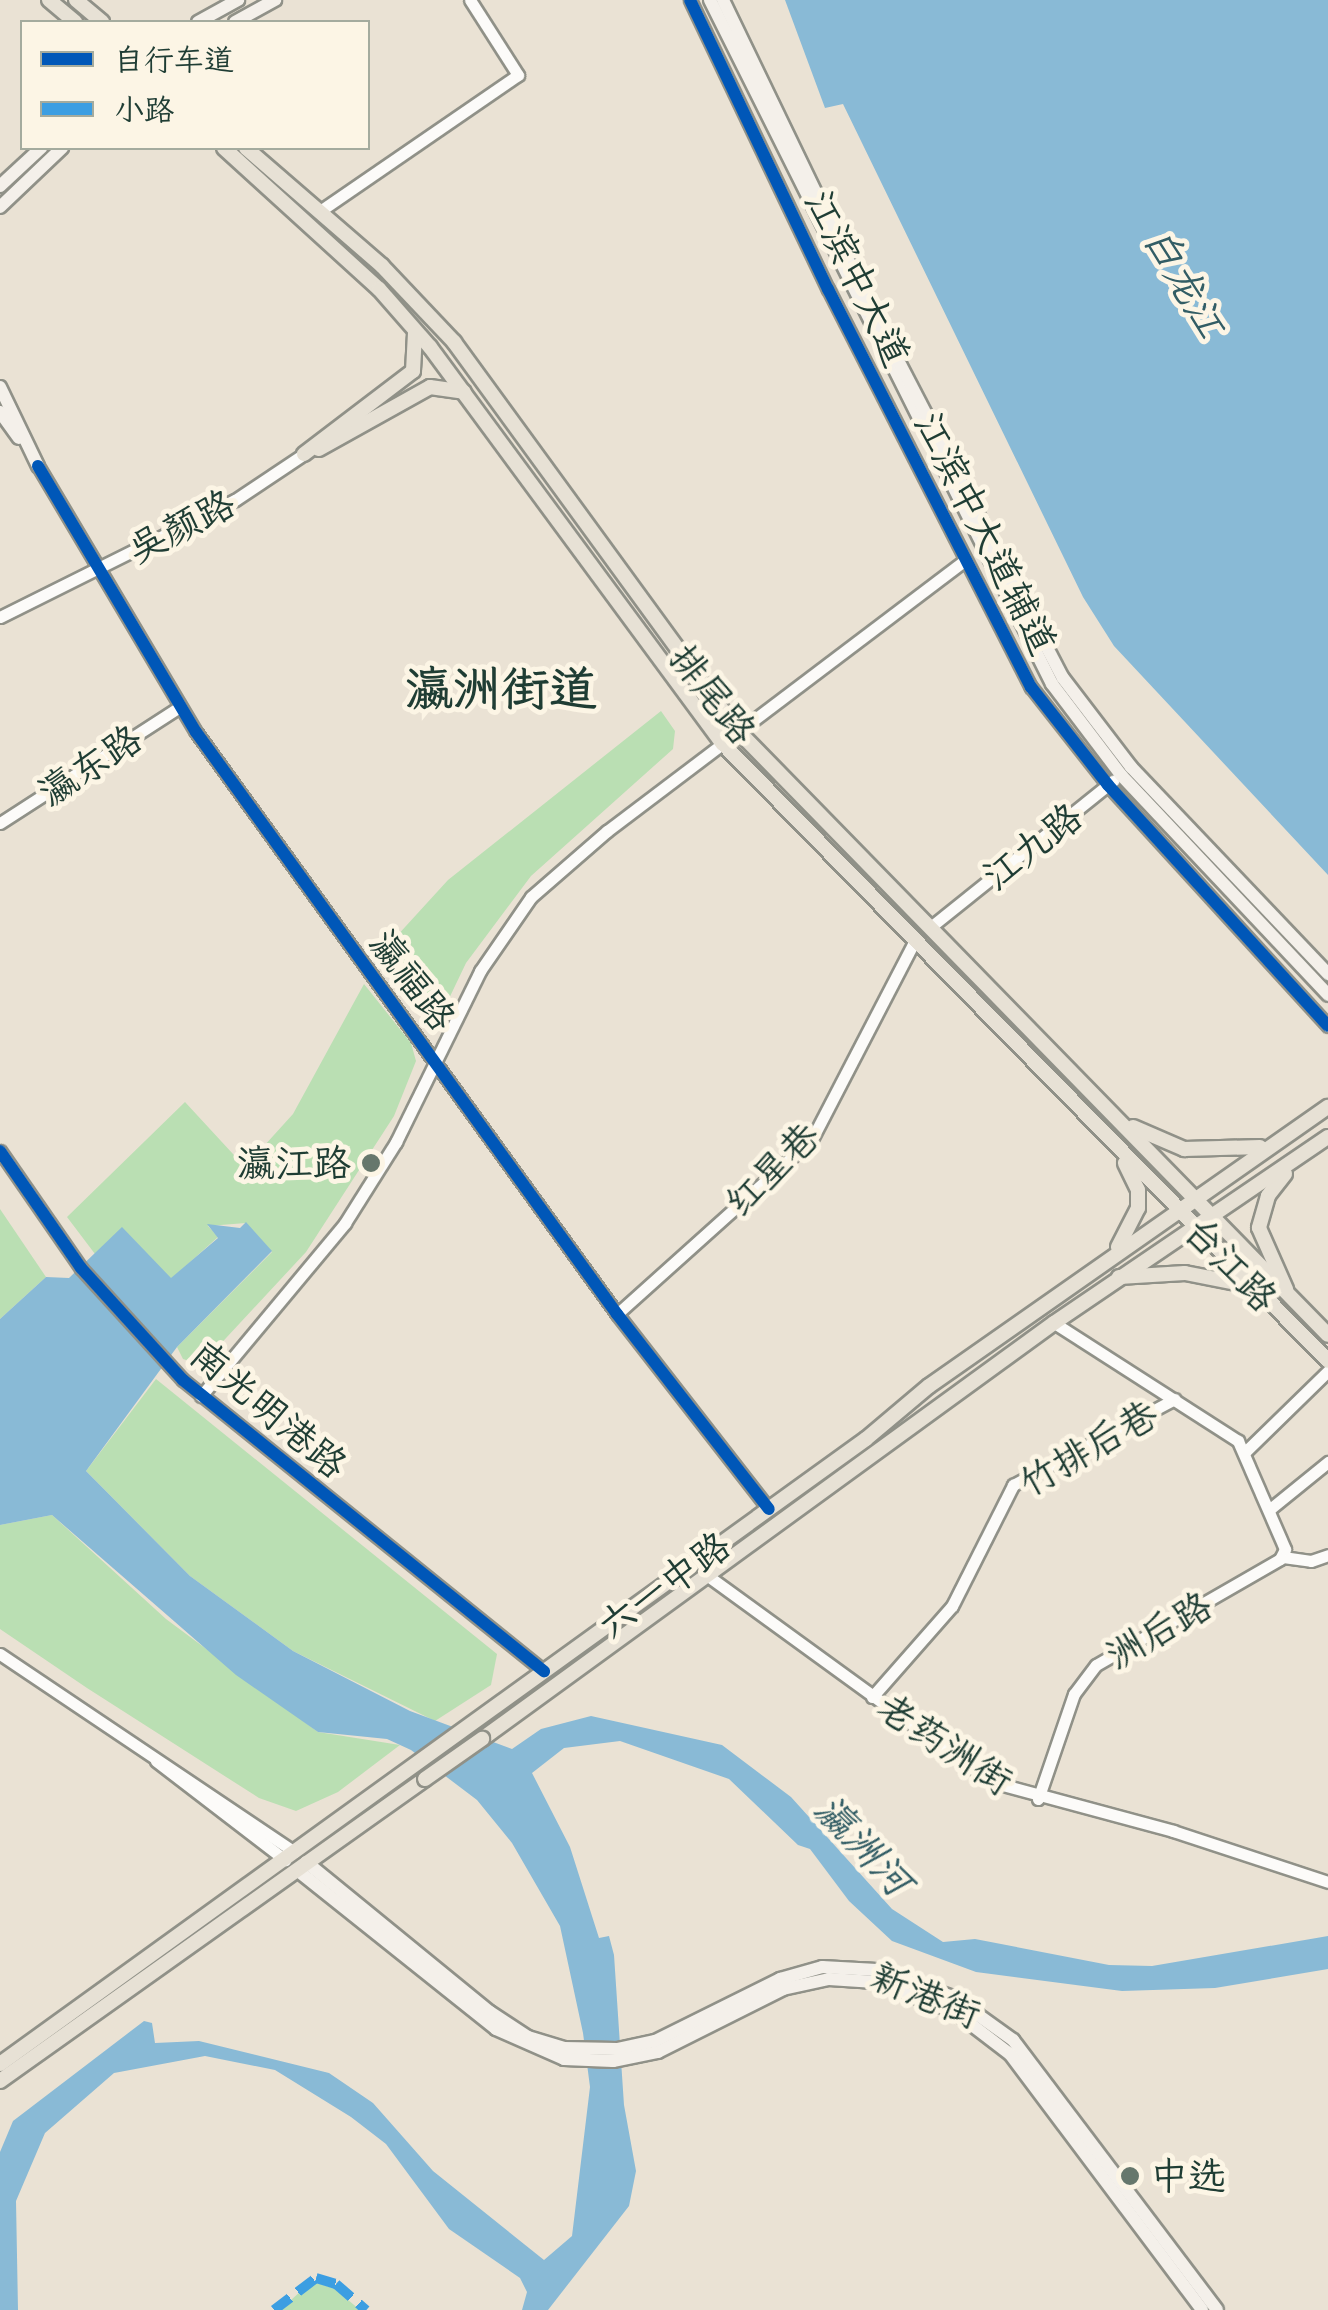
<!DOCTYPE html>
<html>
<head>
<meta charset="utf-8">
<style>
  body { margin:0 }
  #map { position:relative; width:1328px; height:2310px; overflow:hidden; background:#eae2d4; font-family:"Shantell Sans","LXGW WenKai TC",sans-serif }
  div>[style] { position:absolute }
  .green>* { inset:0; background:#badfb3 }
  .water>* { inset:0; background:#89bad6 }
  .roads { filter:drop-shadow(2px 0 #909188) drop-shadow(-2px 0 #909188) drop-shadow(0 2px #909188) drop-shadow(0 -2px #909188) }
  .tertiary>* { height:11px; margin:-5.5px; padding:0 5.5px; transform-origin:5.5px; border-radius:5.5px; background:#fcfbf9 }
  .secondary>* { height:12px; margin:-6px; padding:0 6px; transform-origin:6px; border-radius:6px; background:#f4f0ea }
  .primary>* { height:14px; margin:-7px; padding:0 7px; transform-origin:7px; border-radius:7px; background:#e7e1d5 }
  .bridges { filter:drop-shadow(2px 0 #909188) drop-shadow(-2px 0 #909188) drop-shadow(0 2px #909188) drop-shadow(0 -2px #909188) }
  .primary-bridge>* { height:14px; margin:-7px; padding:0 7px; transform-origin:7px; border-radius:7px; background:#e7e1d5 }
  .quiet>* { height:10px; margin-top:-5px; transform-origin:0; background:repeating-linear-gradient(90deg,#3c9ee2 0 20px,transparent 0 30px) }
  .cycleway>* { height:12px; margin:-6px; padding:0 6px; transform-origin:6px; border-radius:6px; background:#0057b8 }
  .dots>* { width:28px; height:28px; translate:-50% -50%; box-sizing:border-box; border:5px solid #fcf5e5; border-radius:50% }
  span { translate:-50% -50%; white-space:nowrap; text-align:center; line-height:1.15; -webkit-text-stroke:10px #fcf5e5; paint-order:stroke }
  .street-label { font-size:38px; color:#1f3d34 }
  .poi-label { font-size:38px; color:#1f3d34 }
  .right { translate:-100% -50%; text-align:right }
  .left { translate:0 -50%; text-align:left }
  .water-label { font-size:40px; color:#325d65; font-style:italic }
  .district-label { font-size:48px; color:#1f3d34; font-weight:700 }
  .legend { position:absolute; left:20px; top:20px; width:350px; height:130px; box-sizing:border-box; background:#fcf5e5; border:2px solid #a4ab9e; margin:0; padding:12px 18px; list-style:none; font-size:30px; color:#1f3d34 }
  .legend li { display:flex; align-items:center; gap:20px; height:50px }
  .legend b { width:50px; border:2px solid #a4ab9e }
</style>
</head>
<body>
<div id="map">
  <div class="green">
    <i style="clip-path:polygon(661px 711px,675px 731px,673px 749px,531px 876px,466px 963px,444px 1009px,426px 1014px,388px 963px,395px 938px,448px 880px)"></i>
    <i style="clip-path:polygon(364px 984px,411px 1043px,416px 1061px,394px 1116px,306px 1252px,201px 1365px,183px 1359px,177px 1347px,272px 1252px,246px 1223px,208px 1226px,218px 1237px,171px 1279px,122px 1228px,95px 1254px,67px 1217px,185px 1102px,245px 1167px,293px 1114px)"></i>
    <i style="clip-path:polygon(0 1209px,46px 1277px,0 1319px)"></i>
    <i style="clip-path:polygon(156px 1379px,497px 1654px,491px 1685px,435px 1721px,293px 1651px,190px 1576px,86px 1471px)"></i>
    <i style="clip-path:polygon(52px 1515px,166px 1619px,318px 1732px,400px 1745px,338px 1792px,296px 1811px,259px 1798px,87px 1688px,0 1629px,0 1525px)"></i>
    <i style="clip-path:polygon(312px 2281px,335px 2289px,360px 2310px,280px 2310px)"></i>
  </div>
  <div class="water">
    <i style="clip-path:polygon(785px 0,1328px 0,1328px 875px,1114px 646px,1083px 597px,843px 104px,825px 108px)"></i>
    <i style="clip-path:polygon(246px 1222px,272px 1251px,177px 1347px,86px 1471px,190px 1576px,293px 1651px,410px 1711px,512px 1749px,541px 1729px,591px 1716px,722px 1745px,791px 1797px,892px 1909px,943px 1942px,975px 1939px,1109px 1965px,1152px 1966px,1328px 1936px,1328px 1969px,1215px 1988px,1122px 1991px,976px 1972px,892px 1941px,849px 1901px,810px 1849px,798px 1845px,729px 1779px,620px 1741px,564px 1748px,532px 1773px,570px 1847px,599px 1938px,609px 1936px,614px 1955px,624px 2105px,636px 2171px,629px 2206px,548px 2310px,522px 2310px,527px 2292px,520px 2278px,449px 2229px,386px 2144px,351px 2117px,275px 2070px,205px 2056px,114px 2073px,45px 2133px,16px 2201px,18px 2310px,0 2310px,0 2152px,13px 2121px,144px 2021px,152px 2023px,155px 2043px,199px 2041px,329px 2073px,373px 2103px,433px 2171px,544px 2260px,572px 2236px,590px 2087px,583px 2033px,560px 1926px,512px 1843px,477px 1800px,411px 1750px,387px 1739px,318px 1732px,236px 1675px,52px 1515px,0 1525px,0 1319px,46px 1277px,69px 1278px,122px 1227px,171px 1278px,218px 1238px,207px 1224px,240px 1228px)"></i>
  </div>
  <div class="roads">
    <div class="tertiary">
      <i style="left:690px;top:0;width:320px;rotate:64.5deg"></i>
      <i style="left:828px;top:289px;width:447px;rotate:63deg"></i>
      <i style="left:1031px;top:687px;width:125px;rotate:51.8deg"></i>
      <i style="left:1108px;top:785px;width:326px;rotate:47.6deg"></i>
      <i style="left:320px;top:211px;width:240px;rotate:-34.5deg"></i>
      <i style="left:518px;top:75px;width:89px;rotate:-122.6deg"></i>
      <i style="left:38px;top:466px;width:309px;rotate:59.3deg"></i>
      <i style="left:196px;top:732px;width:718px;rotate:54.12deg"></i>
      <i style="left:617px;top:1314px;width:247px;rotate:52.1deg"></i>
      <i style="left:0;top:617px;width:263px;rotate:-26.5deg"></i>
      <i style="left:235px;top:500px;width:83px;rotate:-33.7deg"></i>
      <i style="left:0;top:823px;width:213px;rotate:-32.9deg"></i>
      <i style="left:933px;top:925px;width:231px;rotate:-38.7deg"></i>
      <i style="left:0;top:1151px;width:142px;rotate:55.3deg"></i>
      <i style="left:81px;top:1268px;width:151px;rotate:47.7deg"></i>
      <i style="left:183px;top:1380px;width:464px;rotate:38.9deg"></i>
      <i style="left:617px;top:1314px;width:262px;rotate:-41.9deg"></i>
      <i style="left:812px;top:1139px;width:224px;rotate:-62.6deg"></i>
      <i style="left:201px;top:1396px;width:225px;rotate:-50.2deg"></i>
      <i style="left:345px;top:1223px;width:96px;rotate:-57.8deg"></i>
      <i style="left:396px;top:1142px;width:191px;rotate:-63.8deg"></i>
      <i style="left:480px;top:971px;width:90px;rotate:-55.4deg"></i>
      <i style="left:531px;top:897px;width:101px;rotate:-41deg"></i>
      <i style="left:607px;top:831px;width:448px;rotate:-37.1deg"></i>
      <i style="left:1246px;top:1451px;width:115px;rotate:-44.3deg"></i>
      <i style="left:1270px;top:1509px;width:75px;rotate:-39deg"></i>
      <i style="left:1283px;top:1557px;width:28px;rotate:8deg"></i>
      <i style="left:1311px;top:1561px;width:18px;rotate:-19deg"></i>
      <i style="left:708px;top:1576px;width:351px;rotate:36deg"></i>
      <i style="left:992px;top:1782px;width:188px;rotate:15.1deg"></i>
      <i style="left:1173px;top:1831px;width:163px;rotate:18.2deg"></i>
      <i style="left:0;top:1654px;width:355px;rotate:33.9deg"></i>
      <i style="left:872px;top:1697px;width:121px;rotate:-48.7deg"></i>
      <i style="left:952px;top:1606px;width:136px;rotate:-63.2deg"></i>
      <i style="left:1013px;top:1485px;width:183px;rotate:-28deg"></i>
      <i style="left:156px;top:1761px;width:163px;rotate:37.5deg"></i>
      <i style="left:1038px;top:1799px;width:111px;rotate:-71.1deg"></i>
      <i style="left:1074px;top:1694px;width:36px;rotate:-53deg"></i>
      <i style="left:1096px;top:1665px;width:212px;rotate:-29.9deg"></i>
      <i style="left:1280px;top:1559px;width:11px;rotate:-63deg"></i>
      <i style="left:1285px;top:1549px;width:118px;rotate:-113.5deg"></i>
      <i style="left:1238px;top:1441px;width:219px;rotate:-147.3deg"></i>
    </div>
    <div class="secondary">
      <i style="left:710px;top:0;width:765px;rotate:63.43deg"></i>
      <i style="left:1052px;top:684px;width:114px;rotate:52.8deg"></i>
      <i style="left:1121px;top:775px;width:302px;rotate:46.7deg"></i>
      <i style="left:723px;top:0;width:346px;rotate:64.3deg"></i>
      <i style="left:873px;top:312px;width:412px;rotate:62.6deg"></i>
      <i style="left:1063px;top:678px;width:112px;rotate:52.6deg"></i>
      <i style="left:1131px;top:767px;width:286px;rotate:46.4deg"></i>
      <i style="left:198px;top:22px;width:46px;rotate:-28.8deg"></i>
      <i style="left:235px;top:22px;width:46px;rotate:-28.8deg"></i>
      <i style="left:0;top:186px;width:56px;rotate:-42.8deg"></i>
      <i style="left:0;top:207px;width:86px;rotate:-43.6deg"></i>
      <i style="left:0;top:387px;width:88px;rotate:64.3deg"></i>
      <i style="left:0;top:412px;width:32px;rotate:54deg"></i>
      <i style="left:306px;top:1862px;width:237px;rotate:39.2deg"></i>
      <i style="left:490px;top:2012px;width:45px;rotate:33.3deg"></i>
      <i style="left:528px;top:2037px;width:38px;rotate:17deg"></i>
      <i style="left:564px;top:2048px;width:53px;rotate:1.1deg"></i>
      <i style="left:617px;top:2049px;width:39px;rotate:-12deg"></i>
      <i style="left:655px;top:2041px;width:140px;rotate:-26.4deg"></i>
      <i style="left:780px;top:1979px;width:44px;rotate:-15.9deg"></i>
      <i style="left:822px;top:1967px;width:55px;rotate:3.1deg"></i>
      <i style="left:877px;top:1970px;width:81px;rotate:19.6deg"></i>
      <i style="left:953px;top:1997px;width:74px;rotate:35.6deg"></i>
      <i style="left:1013px;top:2040px;width:338px;rotate:52.9deg"></i>
      <i style="left:297px;top:1870px;width:255px;rotate:38.6deg"></i>
      <i style="left:496px;top:2029px;width:74px;rotate:23.8deg"></i>
      <i style="left:564px;top:2059px;width:49px;rotate:2.3deg"></i>
      <i style="left:613px;top:2061px;width:46px;rotate:-11.3deg"></i>
      <i style="left:658px;top:2052px;width:140px;rotate:-26.7deg"></i>
      <i style="left:783px;top:1989px;width:47px;rotate:-12.3deg"></i>
      <i style="left:829px;top:1979px;width:46px;rotate:3.7deg"></i>
      <i style="left:875px;top:1982px;width:85px;rotate:20.6deg"></i>
      <i style="left:955px;top:2012px;width:69px;rotate:37.4deg"></i>
      <i style="left:1010px;top:2054px;width:320px;rotate:53.1deg"></i>
    </div>
    <div class="primary">
      <i style="left:49px;top:0;width:34px;rotate:40deg"></i>
      <i style="left:76px;top:0;width:34px;rotate:40deg"></i>
      <i style="left:224px;top:148px;width:210px;rotate:42.3deg"></i>
      <i style="left:379px;top:289px;width:77px;rotate:48.7deg"></i>
      <i style="left:430px;top:347px;width:493px;rotate:53.6deg"></i>
      <i style="left:723px;top:744px;width:864px;rotate:45.56deg"></i>
      <i style="left:246px;top:148px;width:180px;rotate:40.9deg"></i>
      <i style="left:382px;top:266px;width:105px;rotate:46.5deg"></i>
      <i style="left:454px;top:342px;width:482px;rotate:53.9deg"></i>
      <i style="left:738px;top:731px;width:844px;rotate:45.67deg"></i>
      <i style="left:319px;top:449px;width:127px;rotate:-29.2deg"></i>
      <i style="left:430px;top:387px;width:34px;rotate:8deg"></i>
      <i style="left:304px;top:454px;width:137px;rotate:-37.3deg"></i>
      <i style="left:413px;top:371px;width:38px;rotate:-87deg"></i>
      <i style="left:1133px;top:1127px;width:56px;rotate:23.3deg"></i>
      <i style="left:1184px;top:1149px;width:76px;rotate:-1.5deg"></i>
      <i style="left:1285px;top:1174px;width:28px;rotate:128deg"></i>
      <i style="left:1268px;top:1196px;width:33px;rotate:106deg"></i>
      <i style="left:1259px;top:1228px;width:67px;rotate:66.1deg"></i>
      <i style="left:1118px;top:1247px;width:44px;rotate:-62.9deg"></i>
      <i style="left:1138px;top:1208px;width:18px;rotate:-90deg"></i>
      <i style="left:1138px;top:1190px;width:30px;rotate:-116deg"></i>
      <i style="left:1119px;top:1277px;width:66px;rotate:-3.5deg"></i>
      <i style="left:1185px;top:1273px;width:62px;rotate:11.1deg"></i>
      <i style="left:482px;top:1739px;width:707px;rotate:-36.03deg"></i>
      <i style="left:1054px;top:1323px;width:331px;rotate:-34.2deg"></i>
      <i style="left:0;top:2064px;width:1068px;rotate:-35.82deg"></i>
      <i style="left:866px;top:1439px;width:82px;rotate:-40.1deg"></i>
      <i style="left:929px;top:1386px;width:487px;rotate:-35deg"></i>
      <i style="left:0;top:2081px;width:521px;rotate:-35.4deg"></i>
    </div>
  </div>
  <div class="bridges">
    <div class="primary-bridge">
      <i style="left:425px;top:1779px;width:70px;rotate:-35.1deg"></i>
    </div>
  </div>
  <div class="quiet">
    <i style="left:274px;top:2310px;width:53px;rotate:-37.3deg"></i>
    <i style="left:316px;top:2278px;width:21px;rotate:17deg"></i>
    <i style="left:336px;top:2284px;width:40px;rotate:41deg"></i>
  </div>
  <div class="cycleway">
    <i style="left:690px;top:0;width:320px;rotate:64.5deg"></i>
    <i style="left:828px;top:289px;width:447px;rotate:63deg"></i>
    <i style="left:1031px;top:687px;width:125px;rotate:51.8deg"></i>
    <i style="left:1108px;top:785px;width:326px;rotate:47.6deg"></i>
    <i style="left:38px;top:466px;width:309px;rotate:59.3deg"></i>
    <i style="left:196px;top:732px;width:718px;rotate:54.12deg"></i>
    <i style="left:617px;top:1314px;width:247px;rotate:52.1deg"></i>
    <i style="left:0;top:1151px;width:142px;rotate:55.3deg"></i>
    <i style="left:81px;top:1268px;width:151px;rotate:47.7deg"></i>
    <i style="left:183px;top:1380px;width:464px;rotate:38.9deg"></i>
  </div>
  <div class="dots">
    <i style="left:371px;top:1163px;background:#66776c"></i>
    <i style="left:1130px;top:2176px;background:#66776c"></i>
  </div>
  <div class="street-label">
    <span style="left:858px;top:278px;rotate:64deg">江滨中大道</span>
    <span style="left:181px;top:526px;rotate:-27deg">吴颜路</span>
    <span style="left:986px;top:533px;rotate:63deg">江滨中大道辅道</span>
    <span style="left:713px;top:694px;rotate:52deg">排尾路</span>
    <span style="left:90px;top:765px;rotate:-33deg">瀛东路</span>
    <span style="left:1032px;top:846px;rotate:-38deg">江九路</span>
    <span style="left:413px;top:980px;rotate:53deg">瀛福路</span>
    <span style="left:772px;top:1169px;rotate:-45deg">红星巷</span>
    <span style="left:1231px;top:1264px;rotate:46deg">台江路</span>
    <span style="left:269px;top:1409px;rotate:40deg">南光明港路</span>
    <span style="left:1088px;top:1448px;rotate:-30deg">竹排后巷</span>
    <span style="left:664px;top:1585px;rotate:-36deg">六一中路</span>
    <span style="left:1159px;top:1630px;rotate:-30deg">洲后路</span>
    <span style="left:945px;top:1744px;rotate:33deg">老药洲街</span>
    <span style="left:926px;top:1995px;rotate:22deg">新港街</span>
  </div>
  <div class="poi-label">
    <span class="right" style="left:351px;top:1163px">瀛江路</span>
    <span class="left" style="left:1150px;top:2176px">中选</span>
  </div>
  <div class="water-label">
    <span style="left:1185px;top:282px;rotate:60deg">白龙江</span>
    <span style="left:864px;top:1845px;rotate:47deg">瀛洲河</span>
  </div>
  <div class="district-label">
    <span style="left:501px;top:689px">瀛洲街道</span>
  </div>
  <ul class="legend">
  <li><b style="height:12px;background:#0057b8"></b>自行车道</li>
  <li><b style="height:12px;background:#3c9ee2"></b>小路</li>
  </ul>
</div>
</body>
</html>
